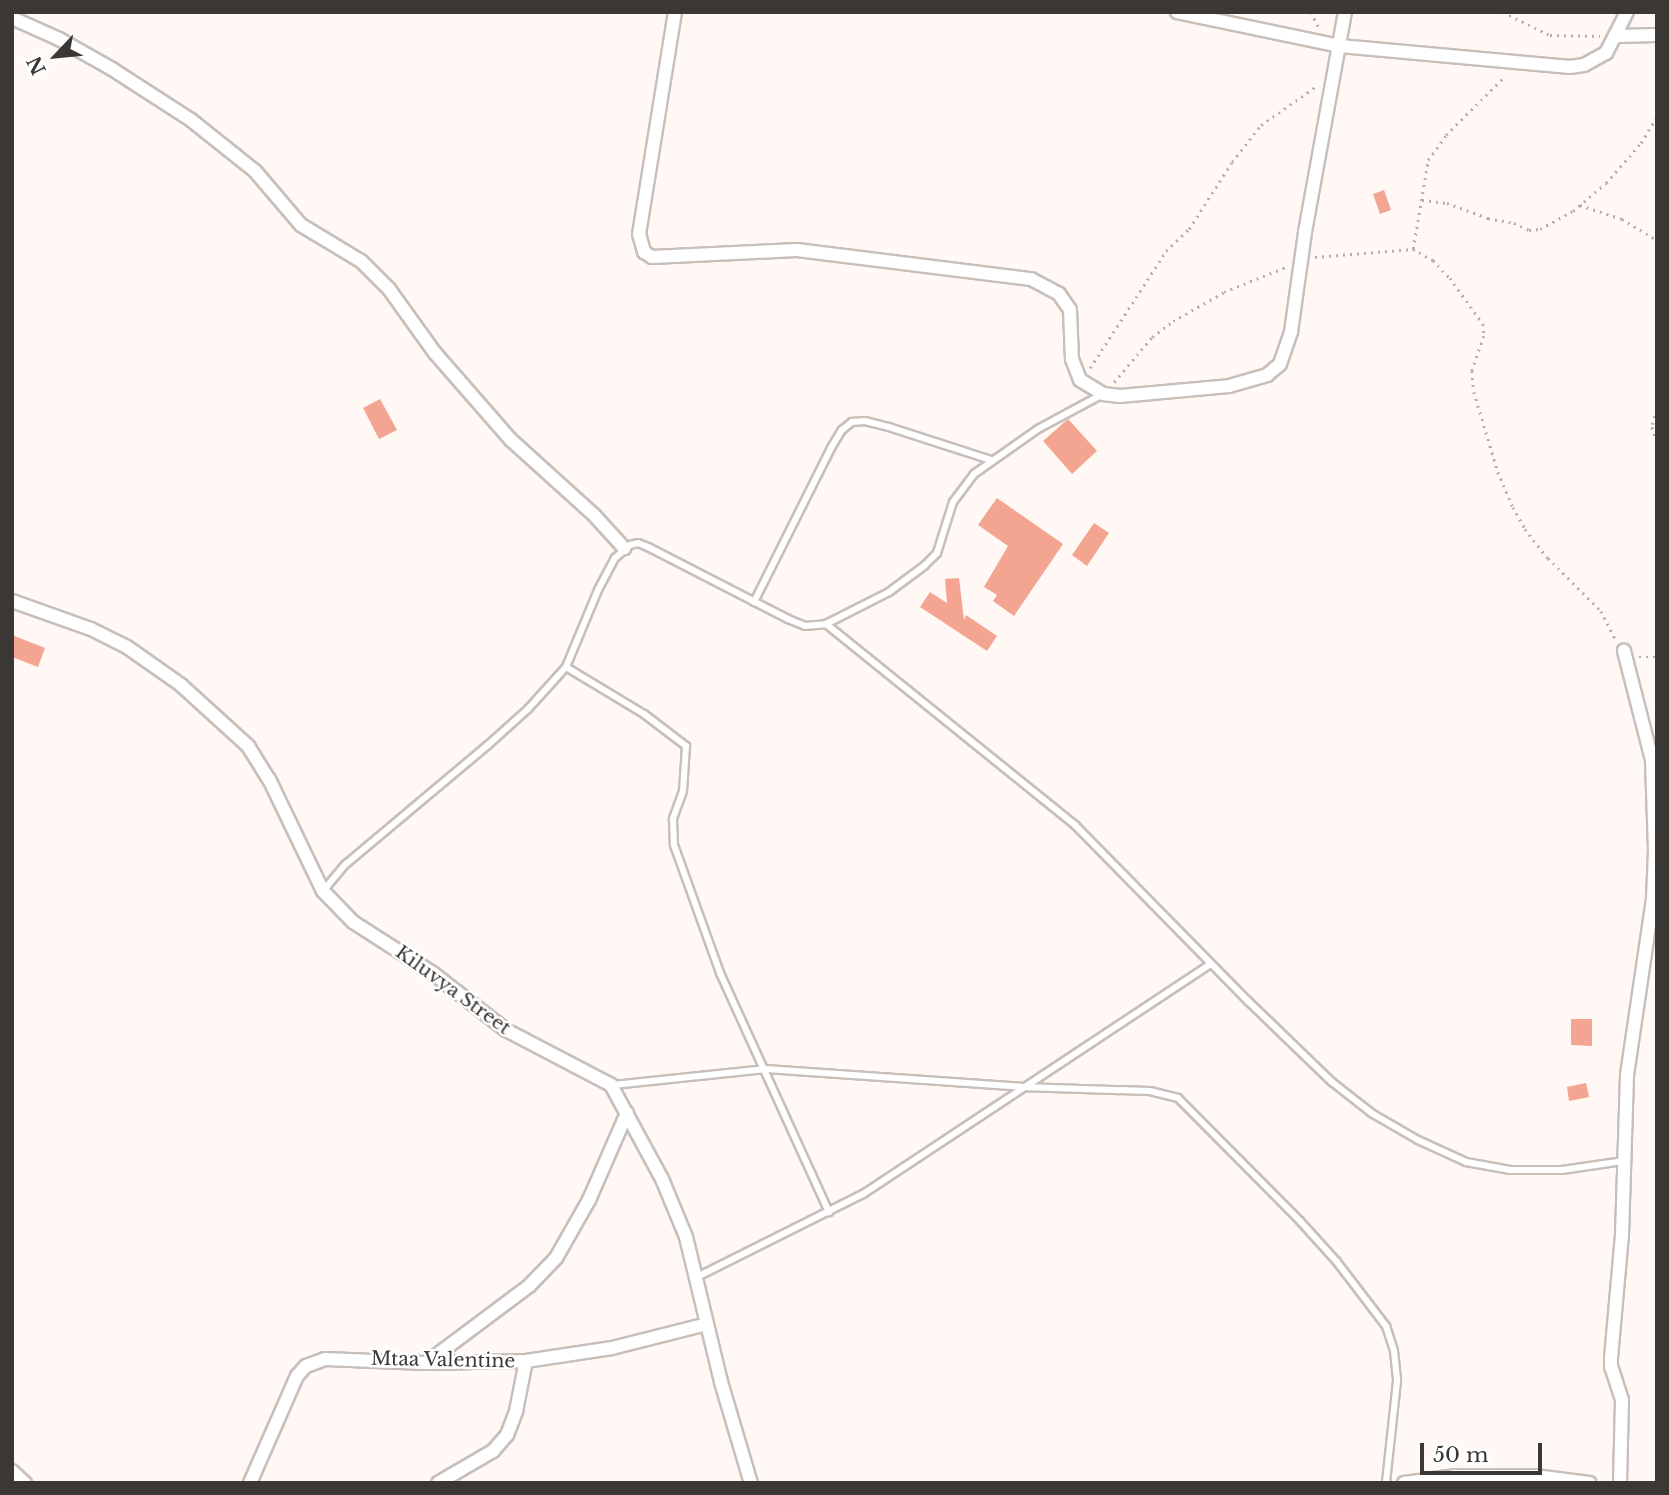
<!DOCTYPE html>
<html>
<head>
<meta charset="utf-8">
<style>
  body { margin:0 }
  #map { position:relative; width:1669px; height:1495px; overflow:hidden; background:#fff8f4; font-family:"Libre Baskerville",serif }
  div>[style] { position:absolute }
  .building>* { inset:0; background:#f3a591 }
  .path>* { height:2.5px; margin-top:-1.25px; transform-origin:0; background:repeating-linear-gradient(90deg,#b6b0ad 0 2px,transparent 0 7px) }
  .roads { filter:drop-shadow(2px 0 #c7bfba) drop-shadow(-2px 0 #c7bfba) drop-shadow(0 2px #c7bfba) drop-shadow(0 -2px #c7bfba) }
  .lane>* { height:6px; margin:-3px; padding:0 3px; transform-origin:3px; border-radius:3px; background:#fff }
  .street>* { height:12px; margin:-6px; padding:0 6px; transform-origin:6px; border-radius:6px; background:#fff }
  span { translate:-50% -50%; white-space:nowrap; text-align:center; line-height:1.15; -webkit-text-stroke:5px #fff; paint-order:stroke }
  .street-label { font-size:19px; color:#3a3735 }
  .frame { position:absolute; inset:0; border:14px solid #3a3735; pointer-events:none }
  .north { position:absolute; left:21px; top:21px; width:70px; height:70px; -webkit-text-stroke:5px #fff; paint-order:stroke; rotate:244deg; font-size:19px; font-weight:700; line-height:28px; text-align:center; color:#3a3735 }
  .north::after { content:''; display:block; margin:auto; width:24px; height:32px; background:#3a3735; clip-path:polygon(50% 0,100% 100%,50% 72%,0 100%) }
  .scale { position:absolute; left:1420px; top:1443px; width:122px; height:32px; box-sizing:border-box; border:4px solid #3a3735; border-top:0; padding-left:9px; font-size:21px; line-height:24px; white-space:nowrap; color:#3a3735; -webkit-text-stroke:5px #fff; paint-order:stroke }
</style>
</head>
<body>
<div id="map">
  <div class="building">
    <i style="clip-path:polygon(1384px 190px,1391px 210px,1380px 214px,1373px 194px)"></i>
    <i style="clip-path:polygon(380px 399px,397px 430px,379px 439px,363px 408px)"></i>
    <i style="clip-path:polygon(1068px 419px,1097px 451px,1072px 474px,1043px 441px)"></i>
    <i style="clip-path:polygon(997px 498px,1063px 544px,1014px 616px,993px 601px,997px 595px,984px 587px,1008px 546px,978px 525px)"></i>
    <i style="clip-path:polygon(1094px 523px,1109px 533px,1087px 566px,1072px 555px)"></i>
    <i style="clip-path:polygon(959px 578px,964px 620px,966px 615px,997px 636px,987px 651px,920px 607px,930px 592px,947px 603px,945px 579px)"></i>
    <i style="clip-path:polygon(12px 635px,45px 648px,38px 667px,12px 657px)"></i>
    <i style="clip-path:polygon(1571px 1019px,1592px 1019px,1592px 1046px,1571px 1045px)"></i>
    <i style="clip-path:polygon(1586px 1083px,1589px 1097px,1569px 1101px,1567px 1087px)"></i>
  </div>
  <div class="path">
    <i style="left:1311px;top:12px;width:18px;rotate:63deg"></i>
    <i style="left:1503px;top:12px;width:52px;rotate:26.1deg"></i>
    <i style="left:1550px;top:35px;width:50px;rotate:1.1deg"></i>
    <i style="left:1422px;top:200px;width:25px;rotate:7deg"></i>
    <i style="left:1447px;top:203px;width:44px;rotate:20.1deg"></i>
    <i style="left:1488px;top:218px;width:26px;rotate:11deg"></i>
    <i style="left:1514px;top:223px;width:17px;rotate:25deg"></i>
    <i style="left:1529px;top:230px;width:11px;rotate:-5deg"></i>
    <i style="left:1540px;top:229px;width:38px;rotate:-29deg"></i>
    <i style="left:1573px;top:211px;width:43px;rotate:-40.3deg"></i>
    <i style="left:1606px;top:183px;width:53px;rotate:-48.8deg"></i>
    <i style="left:1641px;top:143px;width:31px;rotate:-59deg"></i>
    <i style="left:1580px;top:205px;width:44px;rotate:18.4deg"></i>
    <i style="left:1622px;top:219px;width:41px;rotate:31deg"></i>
    <i style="left:1413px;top:249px;width:90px;rotate:-80.4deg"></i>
    <i style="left:1428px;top:160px;width:31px;rotate:-54deg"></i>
    <i style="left:1446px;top:135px;width:83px;rotate:-45deg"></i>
    <i style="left:1315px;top:257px;width:98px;rotate:-4.7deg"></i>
    <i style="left:1413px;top:249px;width:23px;rotate:29deg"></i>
    <i style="left:1433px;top:260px;width:25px;rotate:47deg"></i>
    <i style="left:1450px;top:278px;width:57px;rotate:54.3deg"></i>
    <i style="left:1483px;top:324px;width:12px;rotate:85deg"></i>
    <i style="left:1484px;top:336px;width:37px;rotate:109deg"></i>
    <i style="left:1472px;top:371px;width:21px;rotate:85deg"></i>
    <i style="left:1474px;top:392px;width:84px;rotate:73.3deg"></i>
    <i style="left:1498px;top:472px;width:38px;rotate:67deg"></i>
    <i style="left:1513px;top:507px;width:25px;rotate:61deg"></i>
    <i style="left:1525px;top:529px;width:37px;rotate:52deg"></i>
    <i style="left:1548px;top:558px;width:75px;rotate:45deg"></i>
    <i style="left:1601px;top:611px;width:31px;rotate:63deg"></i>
    <i style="left:1090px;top:368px;width:140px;rotate:-57deg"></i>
    <i style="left:1166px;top:251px;width:32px;rotate:-44deg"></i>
    <i style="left:1189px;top:229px;width:80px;rotate:-57.3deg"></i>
    <i style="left:1232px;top:162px;width:47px;rotate:-51.9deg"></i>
    <i style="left:1261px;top:125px;width:70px;rotate:-35.1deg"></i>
    <i style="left:1114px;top:382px;width:59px;rotate:-49.8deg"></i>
    <i style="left:1152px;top:337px;width:26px;rotate:-37deg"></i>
    <i style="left:1173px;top:321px;width:59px;rotate:-29.6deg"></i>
    <i style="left:1224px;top:292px;width:67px;rotate:-22deg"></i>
    <i style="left:1657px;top:409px;width:19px;rotate:106deg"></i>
    <i style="left:1652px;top:427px;width:16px;rotate:72deg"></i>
    <i style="left:1639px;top:657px;width:18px"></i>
  </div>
  <div class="roads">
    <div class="lane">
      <i style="left:754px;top:602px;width:172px;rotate:-63.4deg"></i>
      <i style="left:831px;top:448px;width:21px;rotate:-59deg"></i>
      <i style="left:842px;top:430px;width:13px;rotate:-39deg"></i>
      <i style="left:852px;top:422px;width:13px;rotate:-4deg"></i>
      <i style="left:865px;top:421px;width:25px;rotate:14deg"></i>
      <i style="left:889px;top:427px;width:107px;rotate:17.9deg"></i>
      <i style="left:826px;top:624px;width:320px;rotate:38.9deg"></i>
      <i style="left:1075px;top:825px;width:247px;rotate:45.5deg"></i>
      <i style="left:1248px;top:1001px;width:117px;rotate:44deg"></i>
      <i style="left:1332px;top:1082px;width:52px;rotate:38deg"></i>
      <i style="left:1373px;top:1114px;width:52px;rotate:30deg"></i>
      <i style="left:1418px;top:1140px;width:53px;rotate:24.6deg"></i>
      <i style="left:1466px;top:1162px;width:45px;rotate:10.3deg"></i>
      <i style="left:1510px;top:1170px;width:52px"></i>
      <i style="left:1562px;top:1170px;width:63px;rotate:-8.3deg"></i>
      <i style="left:566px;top:667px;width:91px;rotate:31.1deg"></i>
      <i style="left:644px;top:714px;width:53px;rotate:37.3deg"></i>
      <i style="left:686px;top:746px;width:45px;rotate:93.8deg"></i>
      <i style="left:683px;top:791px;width:30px;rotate:110deg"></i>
      <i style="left:673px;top:819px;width:26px;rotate:88deg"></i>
      <i style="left:674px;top:845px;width:136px;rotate:70.2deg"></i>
      <i style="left:720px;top:973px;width:263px;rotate:65.5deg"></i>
      <i style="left:323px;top:891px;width:35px;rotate:-50deg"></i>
      <i style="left:346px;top:864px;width:185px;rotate:-40deg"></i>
      <i style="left:488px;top:745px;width:54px;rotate:-42deg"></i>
      <i style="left:528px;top:709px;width:57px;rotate:-47.9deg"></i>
      <i style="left:566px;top:667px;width:83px;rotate:-67.4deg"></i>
      <i style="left:598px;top:590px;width:36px;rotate:-62deg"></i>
      <i style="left:615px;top:558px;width:20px;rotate:-41deg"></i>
      <i style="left:630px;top:545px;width:8px;rotate:-14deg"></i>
      <i style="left:638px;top:543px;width:11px;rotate:22deg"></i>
      <i style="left:648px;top:547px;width:157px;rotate:27.2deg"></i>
      <i style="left:788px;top:619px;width:18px;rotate:22deg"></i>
      <i style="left:805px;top:626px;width:21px;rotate:-5deg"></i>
      <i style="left:826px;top:624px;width:71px;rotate:-26.9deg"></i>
      <i style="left:889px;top:592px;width:44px;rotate:-36.6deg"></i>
      <i style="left:924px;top:566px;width:18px;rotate:-45deg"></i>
      <i style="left:937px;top:553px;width:53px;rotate:-72.6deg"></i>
      <i style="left:953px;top:502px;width:35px;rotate:-53deg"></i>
      <i style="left:974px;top:474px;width:78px;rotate:-35.1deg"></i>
      <i style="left:1038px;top:429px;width:74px;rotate:-28.3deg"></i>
      <i style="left:613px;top:1085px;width:154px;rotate:-6deg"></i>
      <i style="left:766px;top:1069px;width:256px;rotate:4deg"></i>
      <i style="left:1021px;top:1087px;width:129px;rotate:1.8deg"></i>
      <i style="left:1150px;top:1091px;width:29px;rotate:14deg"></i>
      <i style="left:1178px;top:1098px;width:173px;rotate:45.2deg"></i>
      <i style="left:1300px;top:1221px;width:55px;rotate:47.9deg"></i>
      <i style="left:1337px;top:1262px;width:81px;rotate:52.6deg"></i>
      <i style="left:1386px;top:1326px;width:26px;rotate:72deg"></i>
      <i style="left:1394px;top:1351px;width:30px;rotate:84deg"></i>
      <i style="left:1397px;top:1381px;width:103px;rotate:96.2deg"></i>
      <i style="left:697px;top:1277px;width:186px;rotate:-26.6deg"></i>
      <i style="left:863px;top:1194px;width:417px;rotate:-33.5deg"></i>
    </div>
    <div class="street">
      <i style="left:675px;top:12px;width:225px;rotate:99.2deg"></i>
      <i style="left:639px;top:234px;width:19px;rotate:74deg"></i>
      <i style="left:644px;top:252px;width:9px;rotate:32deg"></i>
      <i style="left:652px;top:257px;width:145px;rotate:-2.8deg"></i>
      <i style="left:797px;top:250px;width:236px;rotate:7.1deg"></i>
      <i style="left:1031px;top:279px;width:32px;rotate:28deg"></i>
      <i style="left:1059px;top:294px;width:19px;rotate:55deg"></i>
      <i style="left:1070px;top:310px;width:49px;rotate:87.7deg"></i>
      <i style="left:1072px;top:359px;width:22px;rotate:69deg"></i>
      <i style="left:1080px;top:380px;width:27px;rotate:31deg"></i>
      <i style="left:1103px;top:394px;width:17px;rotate:7deg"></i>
      <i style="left:1120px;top:396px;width:109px;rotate:-5.2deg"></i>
      <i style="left:1229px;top:386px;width:40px;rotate:-16deg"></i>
      <i style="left:1267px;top:375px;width:17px;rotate:-40deg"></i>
      <i style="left:1280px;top:364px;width:34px;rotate:-71deg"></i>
      <i style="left:1291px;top:332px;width:101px;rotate:-82deg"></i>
      <i style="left:1305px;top:232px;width:224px;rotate:-79.7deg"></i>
      <i style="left:1177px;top:12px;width:167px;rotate:11.8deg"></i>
      <i style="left:1340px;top:46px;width:231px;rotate:5.2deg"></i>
      <i style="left:1570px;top:67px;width:14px;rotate:-8deg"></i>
      <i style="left:1584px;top:65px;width:25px;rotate:-29deg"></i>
      <i style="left:1606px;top:53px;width:46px;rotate:-62.9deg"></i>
      <i style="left:12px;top:18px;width:51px;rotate:24.1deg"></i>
      <i style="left:59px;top:39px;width:61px;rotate:29.5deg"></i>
      <i style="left:112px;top:69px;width:94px;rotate:32.8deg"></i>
      <i style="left:191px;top:120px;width:82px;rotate:38.6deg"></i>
      <i style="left:255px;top:171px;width:71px;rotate:49.6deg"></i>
      <i style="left:301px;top:225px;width:70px;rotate:31deg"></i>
      <i style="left:361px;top:261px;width:40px;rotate:45deg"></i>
      <i style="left:389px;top:289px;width:79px;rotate:54.3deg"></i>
      <i style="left:435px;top:353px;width:116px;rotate:48.9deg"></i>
      <i style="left:511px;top:440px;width:112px;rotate:42.1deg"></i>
      <i style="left:594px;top:515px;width:45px;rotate:47.7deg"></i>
      <i style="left:1617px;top:36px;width:40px;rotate:-1.4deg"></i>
      <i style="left:12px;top:601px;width:84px;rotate:19.5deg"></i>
      <i style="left:91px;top:629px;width:40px;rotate:26.6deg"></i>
      <i style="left:127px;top:647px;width:66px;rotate:35.1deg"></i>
      <i style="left:181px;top:685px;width:91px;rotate:42.3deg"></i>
      <i style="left:248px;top:746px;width:39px;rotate:58deg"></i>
      <i style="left:269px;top:779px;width:124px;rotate:64.3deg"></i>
      <i style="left:323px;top:891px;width:43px;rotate:45.9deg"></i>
      <i style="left:353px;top:922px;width:96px;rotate:32.7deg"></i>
      <i style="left:434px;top:974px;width:91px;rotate:37.9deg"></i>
      <i style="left:506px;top:1030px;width:119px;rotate:27.6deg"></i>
      <i style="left:611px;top:1085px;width:107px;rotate:61.5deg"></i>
      <i style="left:662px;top:1179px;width:63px;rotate:67.5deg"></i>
      <i style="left:686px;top:1237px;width:149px;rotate:76.4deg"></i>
      <i style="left:721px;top:1382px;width:105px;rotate:73.5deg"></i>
      <i style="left:426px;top:1363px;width:129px;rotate:-36.8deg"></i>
      <i style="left:529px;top:1286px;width:39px;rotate:-46deg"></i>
      <i style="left:556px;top:1258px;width:67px;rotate:-60.4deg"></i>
      <i style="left:589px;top:1200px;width:95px;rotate:-66.4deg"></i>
      <i style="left:12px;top:1471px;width:18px;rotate:43deg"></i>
      <i style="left:250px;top:1483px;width:117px;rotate:-66.3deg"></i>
      <i style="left:297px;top:1376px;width:13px;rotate:-48deg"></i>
      <i style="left:306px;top:1366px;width:20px;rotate:-20deg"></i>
      <i style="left:325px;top:1359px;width:100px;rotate:2.3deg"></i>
      <i style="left:425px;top:1363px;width:101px;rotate:-1.1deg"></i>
      <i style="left:526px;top:1361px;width:87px;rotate:-8.6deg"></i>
      <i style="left:612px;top:1348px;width:98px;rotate:-14.2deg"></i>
      <i style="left:438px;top:1483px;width:64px;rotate:-30.2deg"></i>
      <i style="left:493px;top:1451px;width:21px;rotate:-49deg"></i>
      <i style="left:507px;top:1435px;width:26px;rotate:-69deg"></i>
      <i style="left:516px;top:1411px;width:51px;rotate:-78.7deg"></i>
      <i style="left:1404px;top:1483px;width:51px;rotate:-7.8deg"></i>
      <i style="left:1455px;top:1476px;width:80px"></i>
      <i style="left:1535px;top:1476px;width:55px;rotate:7.3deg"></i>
      <i style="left:1620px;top:1483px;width:83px;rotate:-88.6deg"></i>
      <i style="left:1622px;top:1400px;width:35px;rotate:-108deg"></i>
      <i style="left:1611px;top:1367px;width:9px;rotate:-90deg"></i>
      <i style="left:1611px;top:1358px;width:123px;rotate:-84.9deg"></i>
      <i style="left:1622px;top:1235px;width:160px;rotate:-88.2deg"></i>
      <i style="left:1627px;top:1075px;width:178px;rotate:-81.6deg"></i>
      <i style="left:1653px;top:899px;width:48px;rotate:-87.6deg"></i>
      <i style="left:1655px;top:851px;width:91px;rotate:-91.9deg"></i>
      <i style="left:1652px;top:760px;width:113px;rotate:-104.4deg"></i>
    </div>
  </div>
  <div class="street-label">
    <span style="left:453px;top:990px;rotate:36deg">Kiluvya Street</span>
    <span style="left:443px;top:1360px;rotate:1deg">Mtaa Valentine</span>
  </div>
  <div class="frame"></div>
  <div class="north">N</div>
  <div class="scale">50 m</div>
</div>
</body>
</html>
